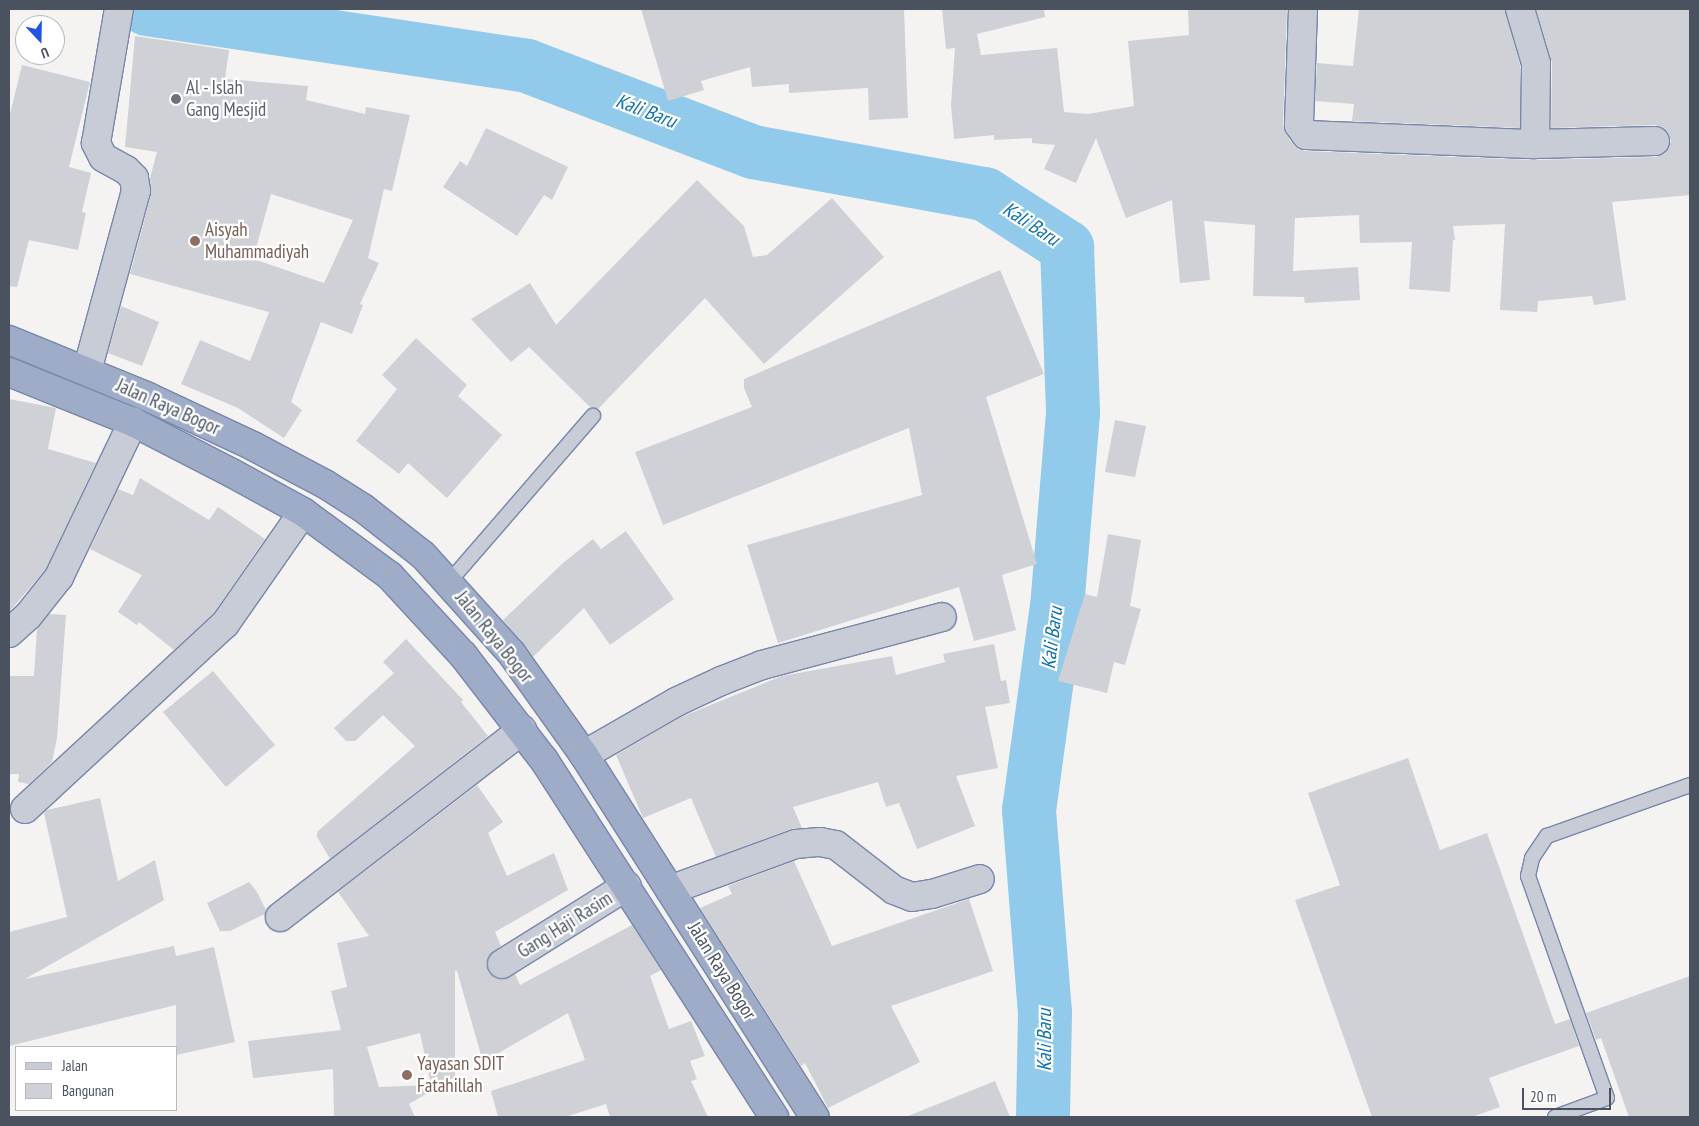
<!DOCTYPE html>
<html>
<head>
<meta charset="utf-8">
<style>
  body { margin:0 }
  #map { position:relative; width:1699px; height:1126px; overflow:hidden; background:#f4f3f2; font-family:"PT Sans Narrow",sans-serif }
  div>[style] { position:absolute }
  .river>* { height:54px; margin:-27px; padding:0 27px; transform-origin:27px; border-radius:27px; background:#91caeb }
  .building>* { inset:0; background:#cfd1d6 }
  .roads { filter:drop-shadow(1px 0 #7787ab) drop-shadow(-1px 0 #7787ab) drop-shadow(0 1px #7787ab) drop-shadow(0 -1px #7787ab) }
  .service>* { height:14px; margin:-7px; padding:0 7px; transform-origin:7px; border-radius:7px; background:#c7ccd6 }
  .minor>* { height:28px; margin:-14px; padding:0 14px; transform-origin:14px; border-radius:14px; background:#c7ccd6 }
  .trunk>* { height:28px; margin:-14px; padding:0 14px; transform-origin:14px; border-radius:14px; background:#9facc8 }
  .dots>* { width:14px; height:14px; translate:-50% -50%; box-sizing:border-box; border:2px solid #fff; border-radius:50% }
  span { translate:-50% -50%; white-space:nowrap; text-align:center; line-height:1.15; -webkit-text-stroke:4.5px #fff; paint-order:stroke }
  .worship-label { font-size:19px; color:#5b616d }
  .left { translate:0 -50%; text-align:left }
  .education-label { font-size:19px; color:#785e54 }
  .street-label { font-size:19px; color:#4a5260 }
  .water-label { font-size:20px; color:#0f73ad; font-style:italic }
  .frame { position:absolute; inset:0; border:10px solid #4a5260; pointer-events:none }
  .legend { position:absolute; left:15px; top:1046px; width:162px; height:65px; box-sizing:border-box; background:#fff; border:1px solid #b7babf; margin:0; padding:6px 9px; list-style:none; font-size:15px; color:#4a5260 }
  .legend li { display:flex; align-items:center; gap:10px; height:25px }
  .legend b { width:25px; border:1px solid #b7babf }
  .north { position:absolute; left:15px; top:15px; width:50px; height:50px; box-sizing:border-box; background:#fff; border:1px solid #b7babf; border-radius:50%; rotate:159deg; font-size:14px; font-weight:700; line-height:20px; text-align:center; color:#4a5260 }
  .north::after { content:''; display:block; margin:auto; width:18px; height:22px; background:#1e55e3; clip-path:polygon(50% 0,100% 100%,50% 72%,0 100%) }
  .scale { position:absolute; left:1522px; top:1088px; width:89px; height:22px; box-sizing:border-box; border:2px solid #4a5260; border-top:0; padding-left:6px; font-size:15px; line-height:18px; white-space:nowrap; color:#4a5260; -webkit-text-stroke:4px #fff; paint-order:stroke }
</style>
</head>
<body>
<div id="map">
  <div class="river">
    <i style="left:147px;top:9px;width:384px;rotate:8.5deg"></i>
    <i style="left:527px;top:66px;width:242px;rotate:20.8deg"></i>
    <i style="left:753px;top:152px;width:236px;rotate:10.3deg"></i>
    <i style="left:985px;top:194px;width:98px;rotate:32.9deg"></i>
    <i style="left:1067px;top:247px;width:166px;rotate:87.9deg"></i>
    <i style="left:1073px;top:413px;width:194px;rotate:94.7deg"></i>
    <i style="left:1057px;top:606px;width:206px;rotate:97.8deg"></i>
    <i style="left:1029px;top:810px;width:203px;rotate:85.5deg"></i>
    <i style="left:1045px;top:1012px;width:105px;rotate:91.1deg"></i>
  </div>
  <div class="building">
    <i style="clip-path:polygon(641px 9px,904px 9px,908px 118px,869px 120px,868px 88px,789px 93px,789px 84px,752px 87px,750px 67px,701px 81px,704px 90px,668px 101px)"></i>
    <i style="clip-path:polygon(942px 9px,1044px 9px,1045px 17px,977px 34px,981px 55px,1057px 48px,1064px 112px,1088px 114px,1134px 106px,1128px 41px,1189px 35px,1188px 9px,1287px 9px,1283px 124px,1286px 134px,1295px 147px,1305px 151px,1535px 160px,1655px 157px,1664px 154px,1668px 149px,1671px 141px,1668px 132px,1662px 127px,1655px 125px,1551px 128px,1552px 63px,1536px 9px,1690px 9px,1690px 195px,1612px 202px,1626px 300px,1594px 305px,1592px 296px,1538px 301px,1537px 312px,1500px 310px,1505px 224px,1453px 226px,1455px 240px,1453px 240px,1450px 292px,1409px 289px,1412px 242px,1360px 243px,1359px 215px,1295px 218px,1293px 271px,1358px 267px,1360px 300px,1305px 303px,1304px 297px,1253px 296px,1255px 225px,1204px 221px,1210px 280px,1180px 283px,1172px 200px,1126px 218px,1096px 138px,1076px 183px,1044px 169px,1055px 145px,1032px 143px,1032px 138px,994px 140px,994px 135px,954px 139px,951px 105px,955px 48px,946px 49px)"></i>
    <i style="clip-path:polygon(1359px 9px,1505px 9px,1520px 65px,1520px 128px,1352px 121px,1354px 104px,1315px 101px,1317px 63px,1353px 66px)"></i>
    <i style="clip-path:polygon(evenodd,135px 36px,229px 50px,225px 79px,308px 86px,306px 100px,365px 114px,366px 107px,410px 115px,392px 191px,384px 189px,368px 258px,379px 263px,360px 304px,363px 305px,352px 334px,321px 322px,291px 402px,302px 410px,284px 438px,238px 408px,181px 384px,200px 340px,250px 361px,269px 312px,130px 274px,151px 195px,150px 178px,157px 152px,125px 147px,135px 36px,271px 194px,353px 220px,324px 283px,253px 259px,271px 194px)"></i>
    <i style="clip-path:polygon(22px 65px,90px 82px,69px 167px,91px 173px,82px 212px,86px 213px,78px 250px,29px 240px,17px 287px,9px 286px,9px 118px)"></i>
    <i style="clip-path:polygon(486px 128px,568px 167px,552px 200px,544px 195px,517px 236px,443px 187px,460px 161px,467px 166px)"></i>
    <i style="clip-path:polygon(697px 180px,744px 226px,753px 257px,767px 255px,832px 198px,884px 257px,764px 364px,705px 298px,598px 409px,591px 408px,529px 347px,511px 362px,471px 319px,530px 283px,556px 325px)"></i>
    <i style="clip-path:polygon(1000px 270px,1044px 374px,986px 397px,1037px 564px,1002px 575px,1016px 630px,974px 641px,959px 587px,778px 643px,747px 545px,922px 495px,909px 428px,663px 525px,635px 452px,752px 407px,744px 388px,744px 379px)"></i>
    <i style="clip-path:polygon(121px 306px,159px 322px,142px 366px,108px 353px)"></i>
    <i style="clip-path:polygon(416px 338px,467px 385px,458px 396px,502px 435px,447px 498px,408px 463px,399px 474px,356px 441px,397px 389px,382px 375px)"></i>
    <i style="clip-path:polygon(9px 399px,56px 408px,48px 449px,96px 463px,46px 569px,9px 612px)"></i>
    <i style="clip-path:polygon(1115px 420px,1146px 426px,1135px 477px,1105px 472px)"></i>
    <i style="clip-path:polygon(140px 478px,209px 520px,218px 507px,265px 539px,213px 614px,174px 650px,139px 622px,137px 625px,118px 612px,142px 575px,90px 549px,118px 489px,133px 495px)"></i>
    <i style="clip-path:polygon(626px 531px,674px 599px,610px 645px,584px 608px,533px 657px,503px 620px,563px 563px,593px 539px,601px 549px)"></i>
    <i style="clip-path:polygon(1108px 534px,1141px 540px,1130px 606px,1141px 609px,1125px 665px,1114px 662px,1107px 693px,1058px 681px,1085px 594px,1097px 597px)"></i>
    <i style="clip-path:polygon(49px 614px,66px 615px,57px 738px,52px 762px,29px 784px,18px 782px,19px 774px,9px 774px,9px 676px,34px 676px,37px 629px)"></i>
    <i style="clip-path:polygon(406px 639px,463px 700px,461px 702px,488px 736px,330px 859px,316px 835px,318px 834px,317px 832px,415px 746px,383px 715px,355px 741px,346px 741px,334px 728px,394px 673px,383px 662px)"></i>
    <i style="clip-path:polygon(994px 644px,1001px 681px,1006px 680px,1010px 703px,985px 707px,998px 768px,956px 776px,975px 826px,917px 849px,899px 803px,886px 807px,878px 782px,793px 807px,802px 828px,791px 829px,716px 857px,691px 798px,643px 818px,616px 755px,681px 717px,782px 676px,892px 656px,896px 675px,945px 662px,943px 654px)"></i>
    <i style="clip-path:polygon(213px 671px,275px 745px,226px 787px,163px 712px)"></i>
    <i style="clip-path:polygon(1408px 758px,1440px 850px,1487px 833px,1555px 1024px,1570px 1019px,1579px 1046px,1489px 1078px,1500px 1107px,1472px 1117px,1372px 1117px,1295px 900px,1340px 885px,1308px 793px)"></i>
    <i style="clip-path:polygon(evenodd,477px 785px,503px 822px,488px 833px,507px 876px,554px 853px,568px 890px,495px 932px,501px 946px,488px 957px,486px 965px,489px 973px,494px 978px,502px 980px,515px 974px,520px 985px,632px 925px,661px 970px,650px 976px,669px 1029px,691px 1021px,705px 1056px,690px 1061px,697px 1079px,691px 1081px,708px 1117px,610px 1117px,606px 1104px,565px 1117px,498px 1117px,491px 1091px,585px 1060px,568px 1013px,483px 1062px,457px 971px,455px 971px,455px 1077px,409px 1104px,415px 1117px,334px 1117px,333px 1069px,253px 1078px,248px 1041px,341px 1030px,331px 991px,347px 987px,337px 943px,369px 936px,338px 892px,477px 785px,420px 1033px,431px 1085px,379px 1087px,367px 1047px,420px 1033px)"></i>
    <i style="clip-path:polygon(100px 798px,118px 881px,155px 860px,164px 900px,25px 979px,174px 946px,176px 956px,214px 947px,235px 1042px,176px 1055px,176px 1005px,9px 1046px,9px 932px,67px 917px,44px 813px,47px 810px)"></i>
    <i style="clip-path:polygon(794px 861px,832px 946px,969px 899px,993px 971px,891px 1006px,920px 1062px,828px 1108px,805px 1063px,801px 1066px,700px 908px,732px 894px,728px 886px)"></i>
    <i style="clip-path:polygon(249px 882px,257px 892px,266px 910px,265px 914px,230px 931px,220px 931px,207px 903px)"></i>
    <i style="clip-path:polygon(1690px 976px,1690px 1117px,1629px 1117px,1601px 1038px,1596px 1040px,1586px 1013px)"></i>
    <i style="clip-path:polygon(995px 1081px,1010px 1117px,908px 1117px,908px 1116px)"></i>
  </div>
  <div class="roads">
    <div class="service">
      <i style="left:449px;top:582px;width:220px;rotate:-49.1deg"></i>
      <i style="left:1555px;top:1117px;width:55px;rotate:-20.1deg"></i>
      <i style="left:1607px;top:1098px;width:236px;rotate:-109.6deg"></i>
      <i style="left:1528px;top:876px;width:18px;rotate:-77deg"></i>
      <i style="left:1532px;top:858px;width:27px;rotate:-56deg"></i>
      <i style="left:1547px;top:836px;width:152px;rotate:-19.6deg"></i>
    </div>
    <div class="minor">
      <i style="left:1303px;top:9px;width:116px;rotate:92deg"></i>
      <i style="left:1299px;top:125px;width:12px;rotate:55deg"></i>
      <i style="left:1306px;top:135px;width:229px;rotate:2.3deg"></i>
      <i style="left:1535px;top:144px;width:120px;rotate:-1.4deg"></i>
      <i style="left:1520px;top:9px;width:56px;rotate:73.5deg"></i>
      <i style="left:1536px;top:63px;width:81px;rotate:90.7deg"></i>
      <i style="left:87px;top:371px;width:187px;rotate:-74.8deg"></i>
      <i style="left:136px;top:191px;width:13px;rotate:-99deg"></i>
      <i style="left:134px;top:178px;width:11px;rotate:-135deg"></i>
      <i style="left:126px;top:170px;width:26px;rotate:-151deg"></i>
      <i style="left:103px;top:157px;width:16px;rotate:-117deg"></i>
      <i style="left:96px;top:143px;width:136px;rotate:-80.3deg"></i>
      <i style="left:9px;top:633px;width:25px;rotate:-42deg"></i>
      <i style="left:28px;top:616px;width:50px;rotate:-51.5deg"></i>
      <i style="left:59px;top:577px;width:172px;rotate:-64.5deg"></i>
      <i style="left:584px;top:755px;width:106px;rotate:-29.9deg"></i>
      <i style="left:676px;top:702px;width:50px;rotate:-25deg"></i>
      <i style="left:721px;top:681px;width:44px;rotate:-21.3deg"></i>
      <i style="left:762px;top:665px;width:186px;rotate:-14.9deg"></i>
      <i style="left:25px;top:809px;width:272px;rotate:-42.8deg"></i>
      <i style="left:225px;top:624px;width:136px;rotate:-55.1deg"></i>
      <i style="left:670px;top:890px;width:134px;rotate:-20.1deg"></i>
      <i style="left:796px;top:844px;width:24px;rotate:-5deg"></i>
      <i style="left:820px;top:842px;width:16px;rotate:11deg"></i>
      <i style="left:836px;top:845px;width:73px;rotate:37.8deg"></i>
      <i style="left:894px;top:890px;width:19px;rotate:21deg"></i>
      <i style="left:912px;top:897px;width:20px;rotate:-9deg"></i>
      <i style="left:932px;top:894px;width:50px;rotate:-17.4deg"></i>
      <i style="left:280px;top:917px;width:306px;rotate:-37.7deg"></i>
      <i style="left:502px;top:964px;width:147px;rotate:-32deg"></i>
    </div>
    <div class="trunk">
      <i style="left:9px;top:340px;width:148px;rotate:22.2deg"></i>
      <i style="left:146px;top:396px;width:118px;rotate:25deg"></i>
      <i style="left:253px;top:446px;width:81px;rotate:27.8deg"></i>
      <i style="left:325px;top:484px;width:45px;rotate:32.3deg"></i>
      <i style="left:363px;top:508px;width:76px;rotate:38.1deg"></i>
      <i style="left:423px;top:555px;width:133px;rotate:48deg"></i>
      <i style="left:512px;top:654px;width:124px;rotate:54.5deg"></i>
      <i style="left:584px;top:755px;width:429px;rotate:57.5deg"></i>
      <i style="left:9px;top:372px;width:134px;rotate:22deg"></i>
      <i style="left:133px;top:422px;width:111px;rotate:27.3deg"></i>
      <i style="left:232px;top:473px;width:81px;rotate:28.8deg"></i>
      <i style="left:303px;top:512px;width:108px;rotate:36.3deg"></i>
      <i style="left:390px;top:576px;width:108px;rotate:47.3deg"></i>
      <i style="left:463px;top:655px;width:133px;rotate:52.4deg"></i>
      <i style="left:544px;top:760px;width:425px;rotate:57.2deg"></i>
    </div>
  </div>
  <div class="dots">
    <i style="left:176px;top:99px;background:#6b7280"></i>
    <i style="left:195px;top:241px;background:#8d6e63"></i>
    <i style="left:407px;top:1075px;background:#8d6e63"></i>
  </div>
  <div class="worship-label">
    <span class="left" style="left:186px;top:99px">Al - Islah<br>Gang Mesjid</span>
  </div>
  <div class="education-label">
    <span class="left" style="left:205px;top:241px">Aisyah<br>Muhammadiyah</span>
    <span class="left" style="left:417px;top:1075px">Yayasan SDIT<br>Fatahillah</span>
  </div>
  <div class="street-label">
    <span style="left:168px;top:407px;rotate:24deg">Jalan Raya Bogor</span>
    <span style="left:494px;top:637px;rotate:51deg">Jalan Raya Bogor</span>
    <span style="left:565px;top:925px;rotate:-32deg">Gang Haji Rasim</span>
    <span style="left:722px;top:971px;rotate:58deg">Jalan Raya Bogor</span>
  </div>
  <div class="water-label">
    <span style="left:646px;top:111px;rotate:21deg">Kali Baru</span>
    <span style="left:1031px;top:224px;rotate:33deg">Kali Baru</span>
    <span style="left:1052px;top:638px;rotate:-83deg">Kali Baru</span>
    <span style="left:1044px;top:1040px;rotate:-90deg">Kali Baru</span>
  </div>
  <div class="frame"></div>
  <ul class="legend">
  <li><b style="height:6px;background:#c7ccd6"></b>Jalan</li>
  <li><b style="height:14px;background:#cfd1d6"></b>Bangunan</li>
  </ul>
  <div class="north">U</div>
  <div class="scale">20 m</div>
</div>
</body>
</html>
